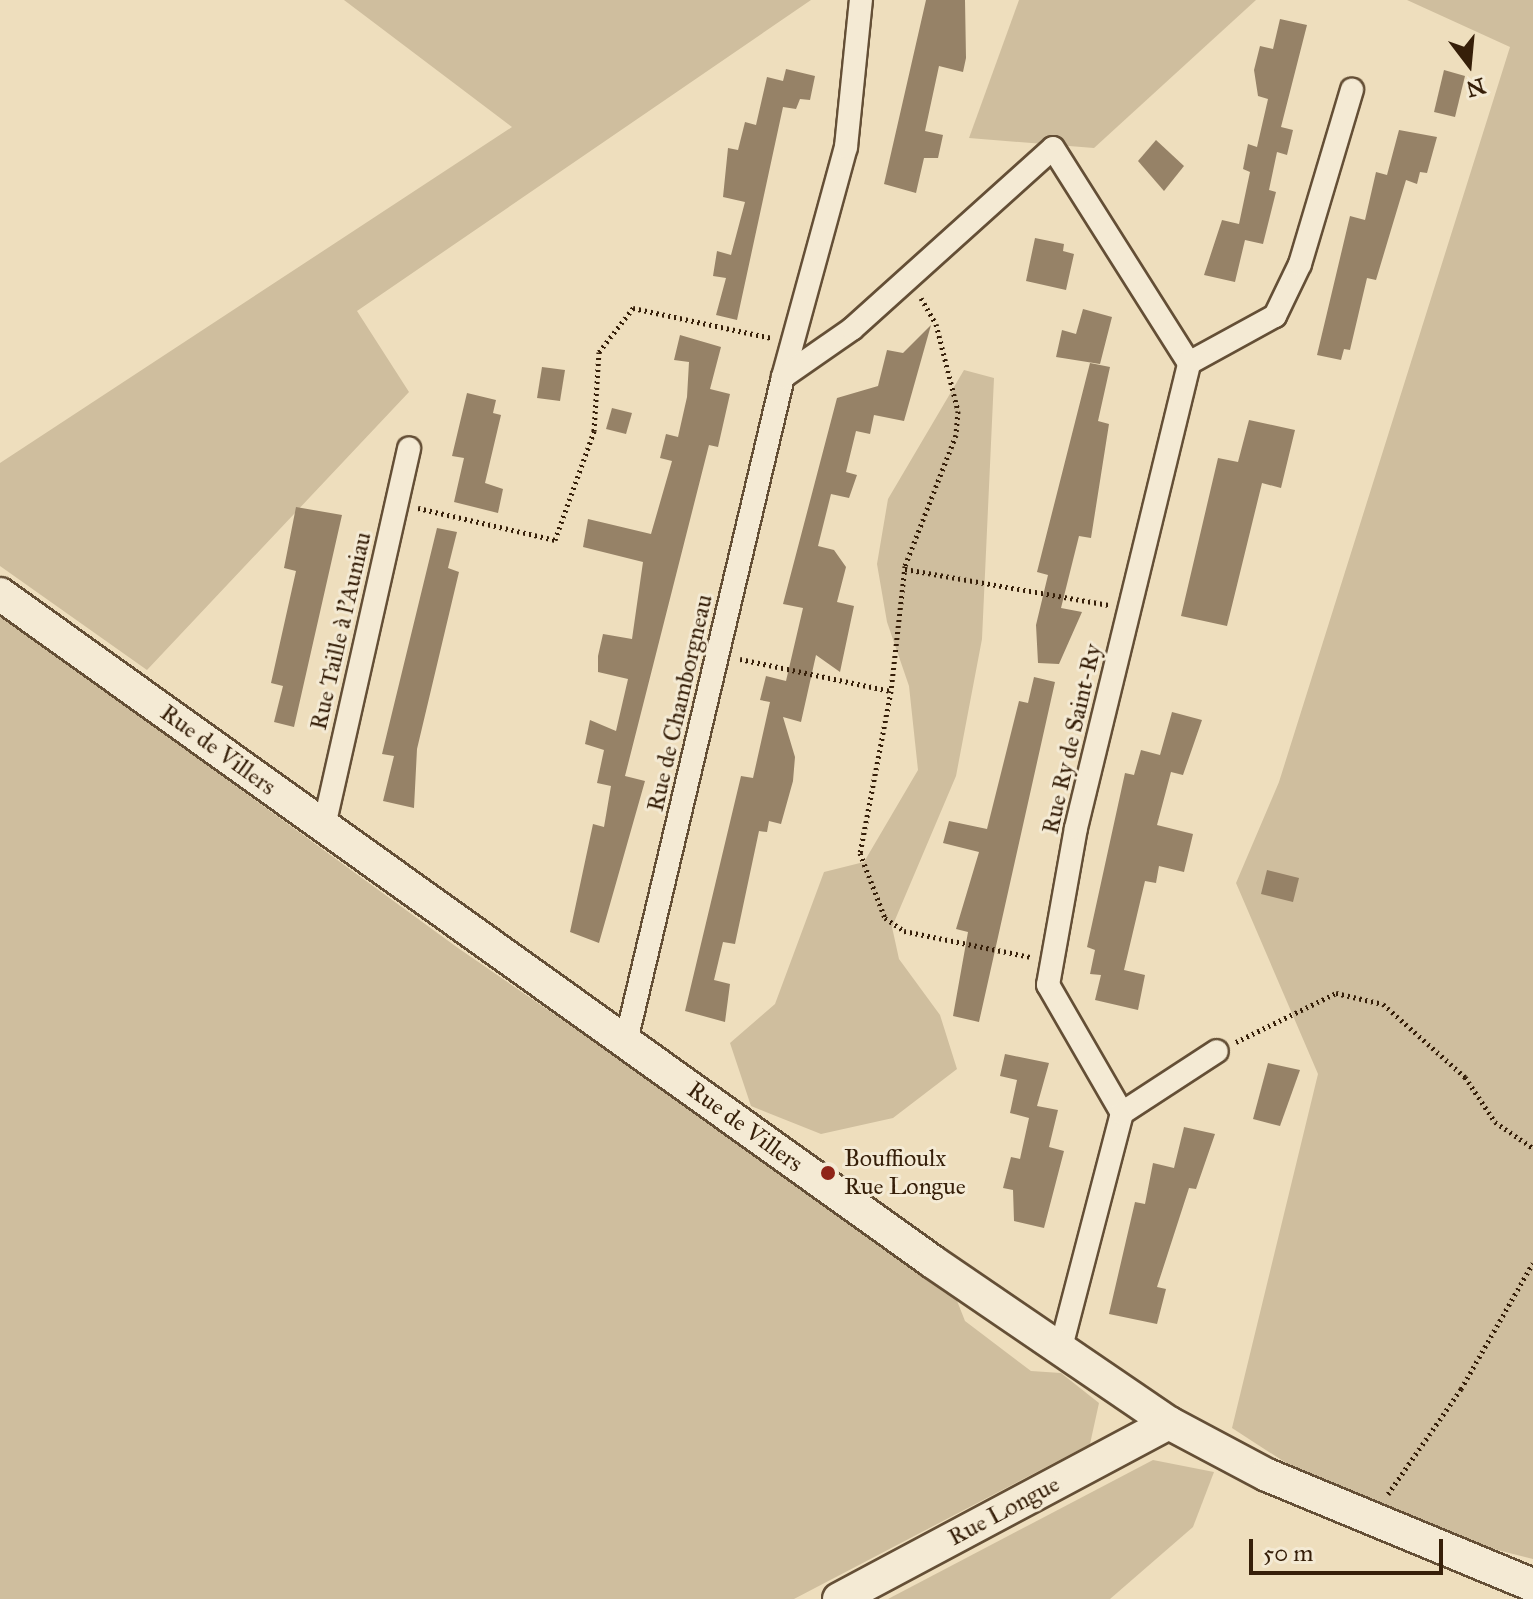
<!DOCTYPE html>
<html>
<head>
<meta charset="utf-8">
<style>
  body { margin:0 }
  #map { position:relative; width:1533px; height:1599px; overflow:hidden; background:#eedebd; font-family:"IM FELL Great Primer",serif }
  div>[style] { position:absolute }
  .green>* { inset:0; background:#cfbe9e }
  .building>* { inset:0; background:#968267 }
  .path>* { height:5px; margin-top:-2.5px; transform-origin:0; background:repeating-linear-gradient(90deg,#361f09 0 2px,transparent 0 6px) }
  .roads { filter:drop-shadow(2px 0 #644f36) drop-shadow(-2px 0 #644f36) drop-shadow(0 2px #644f36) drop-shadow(0 -2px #644f36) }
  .street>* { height:22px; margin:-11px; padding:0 11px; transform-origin:11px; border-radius:11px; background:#f4ead4 }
  .secondary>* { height:32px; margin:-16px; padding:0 16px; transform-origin:16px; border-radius:16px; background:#f4ead4 }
  .dots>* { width:22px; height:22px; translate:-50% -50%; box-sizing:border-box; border:4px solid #f4ead4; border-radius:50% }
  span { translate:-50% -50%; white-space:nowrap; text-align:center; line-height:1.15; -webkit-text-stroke:6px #f4ead4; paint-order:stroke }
  .street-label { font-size:24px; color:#361f09 }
  .poi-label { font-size:24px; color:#361f09 }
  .left { translate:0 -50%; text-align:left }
  .north { position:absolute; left:1429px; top:24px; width:80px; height:80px; -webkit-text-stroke:6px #f4ead4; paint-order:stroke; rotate:164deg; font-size:22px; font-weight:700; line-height:32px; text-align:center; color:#361f09 }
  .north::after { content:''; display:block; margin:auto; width:28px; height:36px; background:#361f09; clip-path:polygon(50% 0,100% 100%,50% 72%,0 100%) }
  .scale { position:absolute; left:1249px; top:1539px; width:194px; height:36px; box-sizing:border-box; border:4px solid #361f09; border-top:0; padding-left:10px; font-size:24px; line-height:28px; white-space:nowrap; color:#361f09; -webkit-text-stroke:6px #f4ead4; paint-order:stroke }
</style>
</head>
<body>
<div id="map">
  <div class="green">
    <i style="clip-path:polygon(344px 0,811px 0,357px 311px,409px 392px,147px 670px,0 566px,0 463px,512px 127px)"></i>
    <i style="clip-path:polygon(1019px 0,1256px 0,1094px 148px,969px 138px)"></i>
    <i style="clip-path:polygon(1407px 0,1533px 0,1533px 1559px,1371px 1518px,1232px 1428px,1318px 1074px,1236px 883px,1279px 782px,1510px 47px)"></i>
    <i style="clip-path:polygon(964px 370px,994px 378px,982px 639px,956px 776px,892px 927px,899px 959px,940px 1015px,957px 1069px,893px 1118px,821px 1134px,751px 1106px,730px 1043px,775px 1004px,824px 872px,864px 862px,918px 770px,909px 686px,887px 622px,877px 564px,888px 499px)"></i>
    <i style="clip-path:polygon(0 614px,458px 948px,952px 1288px,965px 1321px,1031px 1371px,1061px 1373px,1099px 1403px,1090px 1444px,794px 1599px,0 1599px)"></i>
    <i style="clip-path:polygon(1153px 1460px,1214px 1472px,1193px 1527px,1110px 1599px,888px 1599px)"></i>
  </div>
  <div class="building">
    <i style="clip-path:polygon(926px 0,965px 0,966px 58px,963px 72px,939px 66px,925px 131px,943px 135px,938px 158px,924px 158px,916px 193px,884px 184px)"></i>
    <i style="clip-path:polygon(1280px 19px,1307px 25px,1281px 127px,1293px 130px,1287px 155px,1277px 152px,1269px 190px,1276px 192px,1263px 244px,1245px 240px,1235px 282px,1204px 275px,1222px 220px,1239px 224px,1250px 172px,1243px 169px,1248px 144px,1257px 147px,1268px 99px,1258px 96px,1254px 70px,1260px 46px,1273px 49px)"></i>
    <i style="clip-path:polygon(786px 69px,815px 76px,810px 100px,800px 99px,796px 109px,783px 107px,737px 320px,716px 315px,726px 278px,713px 276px,717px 251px,731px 255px,745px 202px,723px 197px,728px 148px,738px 150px,745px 122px,756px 125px,767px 77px,783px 81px)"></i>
    <i style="clip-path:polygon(1444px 70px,1465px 76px,1455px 117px,1434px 112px)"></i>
    <i style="clip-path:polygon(1399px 130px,1437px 137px,1427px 173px,1420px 172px,1417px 184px,1406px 180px,1376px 280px,1367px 278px,1350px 350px,1344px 349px,1341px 360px,1317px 355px,1350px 216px,1365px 220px,1376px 172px,1387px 175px)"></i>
    <i style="clip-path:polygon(1156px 140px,1184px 166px,1164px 191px,1138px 161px)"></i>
    <i style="clip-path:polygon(1035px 238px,1064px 244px,1063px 251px,1074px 254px,1066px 290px,1026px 281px)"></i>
    <i style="clip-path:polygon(1083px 309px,1112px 317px,1100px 364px,1056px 357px,1062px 330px,1076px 334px)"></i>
    <i style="clip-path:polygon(931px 325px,904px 421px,874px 415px,870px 434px,856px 431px,846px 472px,857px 475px,849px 498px,831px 494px,818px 546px,834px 550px,846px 567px,837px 602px,854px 606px,840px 672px,816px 655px,801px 722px,783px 717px,795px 757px,793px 781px,781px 824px,769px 821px,767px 832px,759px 831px,735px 944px,723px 942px,714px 980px,730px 984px,725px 1022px,685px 1011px,741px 776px,753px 778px,770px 702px,760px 700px,766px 676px,786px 681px,803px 608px,783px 604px,837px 398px,878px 386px,887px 350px,903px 353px)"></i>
    <i style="clip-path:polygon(680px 335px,721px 347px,710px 389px,730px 394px,718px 447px,709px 445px,625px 776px,645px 781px,599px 943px,570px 932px,593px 824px,604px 827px,611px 786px,597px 783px,604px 750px,585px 744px,590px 720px,616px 731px,628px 679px,598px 672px,598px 656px,603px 634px,632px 639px,643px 562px,583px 547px,588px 519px,651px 534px,672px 461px,660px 458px,666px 434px,678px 437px,687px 397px,689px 362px,674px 360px)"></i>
    <i style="clip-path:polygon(1090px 363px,1110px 367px,1098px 421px,1109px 424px,1091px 538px,1079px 536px,1061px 608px,1082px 612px,1059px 664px,1038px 663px,1036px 625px,1048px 575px,1037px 572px)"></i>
    <i style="clip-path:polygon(542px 367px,565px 370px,560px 401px,537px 398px)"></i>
    <i style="clip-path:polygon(467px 393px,496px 400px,493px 413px,501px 415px,485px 483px,503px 489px,498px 513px,454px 502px,464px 458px,452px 456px)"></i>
    <i style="clip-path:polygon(612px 408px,632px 413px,626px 434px,606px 429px)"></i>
    <i style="clip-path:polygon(1249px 420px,1295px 430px,1281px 488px,1262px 483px,1227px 626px,1181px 616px,1218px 458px,1238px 462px)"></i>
    <i style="clip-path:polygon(296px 507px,342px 515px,294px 727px,274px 722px,283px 686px,271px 683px,296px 571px,284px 568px)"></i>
    <i style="clip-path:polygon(437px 528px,457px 532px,448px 568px,459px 572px,417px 749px,414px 808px,383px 801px,394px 756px,382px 754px)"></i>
    <i style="clip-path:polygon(1034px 677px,1055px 682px,979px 1022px,953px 1016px,968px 932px,956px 929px,979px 852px,943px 843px,949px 821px,987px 829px,1019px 701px,1028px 703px)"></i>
    <i style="clip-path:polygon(1172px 712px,1202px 720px,1183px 775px,1171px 772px,1157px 825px,1193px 834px,1184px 872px,1159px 866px,1156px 883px,1145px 881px,1124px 970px,1145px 975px,1138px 1010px,1095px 1000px,1101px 975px,1090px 974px,1095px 950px,1087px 947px,1125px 773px,1134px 775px,1141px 750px,1160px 755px)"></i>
    <i style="clip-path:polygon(1267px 870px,1299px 878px,1293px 902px,1261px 894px)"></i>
    <i style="clip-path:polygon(1005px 1054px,1049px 1063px,1037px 1106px,1058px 1110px,1049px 1147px,1064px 1151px,1044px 1228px,1014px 1221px,1013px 1190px,1003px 1188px,1011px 1157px,1020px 1159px,1029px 1118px,1010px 1113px,1017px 1080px,1000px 1076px)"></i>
    <i style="clip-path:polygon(1268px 1063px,1300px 1070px,1280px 1126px,1253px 1119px)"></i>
    <i style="clip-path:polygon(1184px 1127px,1215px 1134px,1196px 1189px,1189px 1188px,1157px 1287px,1166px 1289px,1157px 1324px,1109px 1314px,1135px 1202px,1145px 1204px,1153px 1163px,1174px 1168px)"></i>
  </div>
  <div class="path">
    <i style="left:921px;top:298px;width:30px;rotate:60deg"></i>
    <i style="left:936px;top:324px;width:90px;rotate:75.8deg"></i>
    <i style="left:958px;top:411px;width:24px;rotate:95deg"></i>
    <i style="left:956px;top:435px;width:141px;rotate:111.3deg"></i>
    <i style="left:905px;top:566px;width:126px;rotate:96.4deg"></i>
    <i style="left:891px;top:691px;width:165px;rotate:100.8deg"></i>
    <i style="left:860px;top:853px;width:70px;rotate:69deg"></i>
    <i style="left:885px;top:918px;width:23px;rotate:34deg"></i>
    <i style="left:904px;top:931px;width:130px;rotate:11.6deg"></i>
    <i style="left:418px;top:508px;width:141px;rotate:13.1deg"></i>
    <i style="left:555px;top:540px;width:116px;rotate:-70.3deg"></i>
    <i style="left:594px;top:431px;width:79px;rotate:-86.4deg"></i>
    <i style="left:599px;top:352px;width:56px;rotate:-52.3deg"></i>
    <i style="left:633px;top:308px;width:142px;rotate:12.2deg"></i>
    <i style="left:905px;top:569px;width:207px;rotate:10deg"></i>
    <i style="left:740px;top:659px;width:154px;rotate:12deg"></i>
    <i style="left:1236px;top:1042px;width:111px;rotate:-26.1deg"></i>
    <i style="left:1336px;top:993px;width:48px;rotate:13.2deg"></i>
    <i style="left:1383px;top:1004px;width:110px;rotate:41.7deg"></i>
    <i style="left:1465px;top:1077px;width:54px;rotate:56.3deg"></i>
    <i style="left:1495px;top:1122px;width:46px;rotate:34.4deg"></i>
    <i style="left:1388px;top:1494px;width:128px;rotate:-55.2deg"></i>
    <i style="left:1461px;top:1389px;width:145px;rotate:-60.3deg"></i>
  </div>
  <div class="roads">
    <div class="street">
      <i style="left:783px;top:377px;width:238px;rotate:-74.7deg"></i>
      <i style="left:846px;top:147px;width:148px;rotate:-84.2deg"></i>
      <i style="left:324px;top:826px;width:387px;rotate:-77.3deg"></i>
      <i style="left:626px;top:1041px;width:682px;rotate:-76.7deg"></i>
      <i style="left:783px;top:377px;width:84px;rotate:-34.8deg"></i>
      <i style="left:852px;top:329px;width:270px;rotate:-42deg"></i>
      <i style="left:1053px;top:148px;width:254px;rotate:57.7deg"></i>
      <i style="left:1122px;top:1113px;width:148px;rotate:-120deg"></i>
      <i style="left:1048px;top:985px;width:159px;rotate:-79.9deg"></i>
      <i style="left:1076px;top:828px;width:479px;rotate:-76.3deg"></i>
      <i style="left:1189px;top:363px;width:98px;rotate:-28.7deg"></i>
      <i style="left:1275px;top:316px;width:58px;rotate:-64.3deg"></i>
      <i style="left:1300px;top:264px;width:182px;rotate:-73.4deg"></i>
      <i style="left:1060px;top:1351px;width:246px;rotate:-75.4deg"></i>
      <i style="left:1122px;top:1113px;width:113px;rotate:-33.1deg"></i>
    </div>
    <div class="secondary">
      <i style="left:0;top:594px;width:1147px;rotate:35.6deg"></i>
      <i style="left:933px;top:1262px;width:286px;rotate:34.3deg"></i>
      <i style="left:1169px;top:1423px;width:111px;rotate:28deg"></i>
      <i style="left:1267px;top:1475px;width:288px;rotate:22.5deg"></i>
      <i style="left:839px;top:1599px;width:374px;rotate:-28.1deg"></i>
    </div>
  </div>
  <div class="dots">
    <i style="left:828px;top:1173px;background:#8f2418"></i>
  </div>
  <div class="street-label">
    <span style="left:341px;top:631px;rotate:-77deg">Rue Taille à l'Auniau</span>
    <span style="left:680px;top:703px;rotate:-77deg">Rue de Chamborgneau</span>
    <span style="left:1072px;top:739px;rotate:-77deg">Rue Ry de Saint-Ry</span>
    <span style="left:218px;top:750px;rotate:36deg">Rue de Villers</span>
    <span style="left:745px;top:1127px;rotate:36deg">Rue de Villers</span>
    <span style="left:1004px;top:1511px;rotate:-28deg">Rue Longue</span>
  </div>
  <div class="poi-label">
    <span class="left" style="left:844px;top:1173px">Bouffioulx<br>Rue Longue</span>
  </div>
  <div class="north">N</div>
  <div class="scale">50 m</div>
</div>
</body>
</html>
